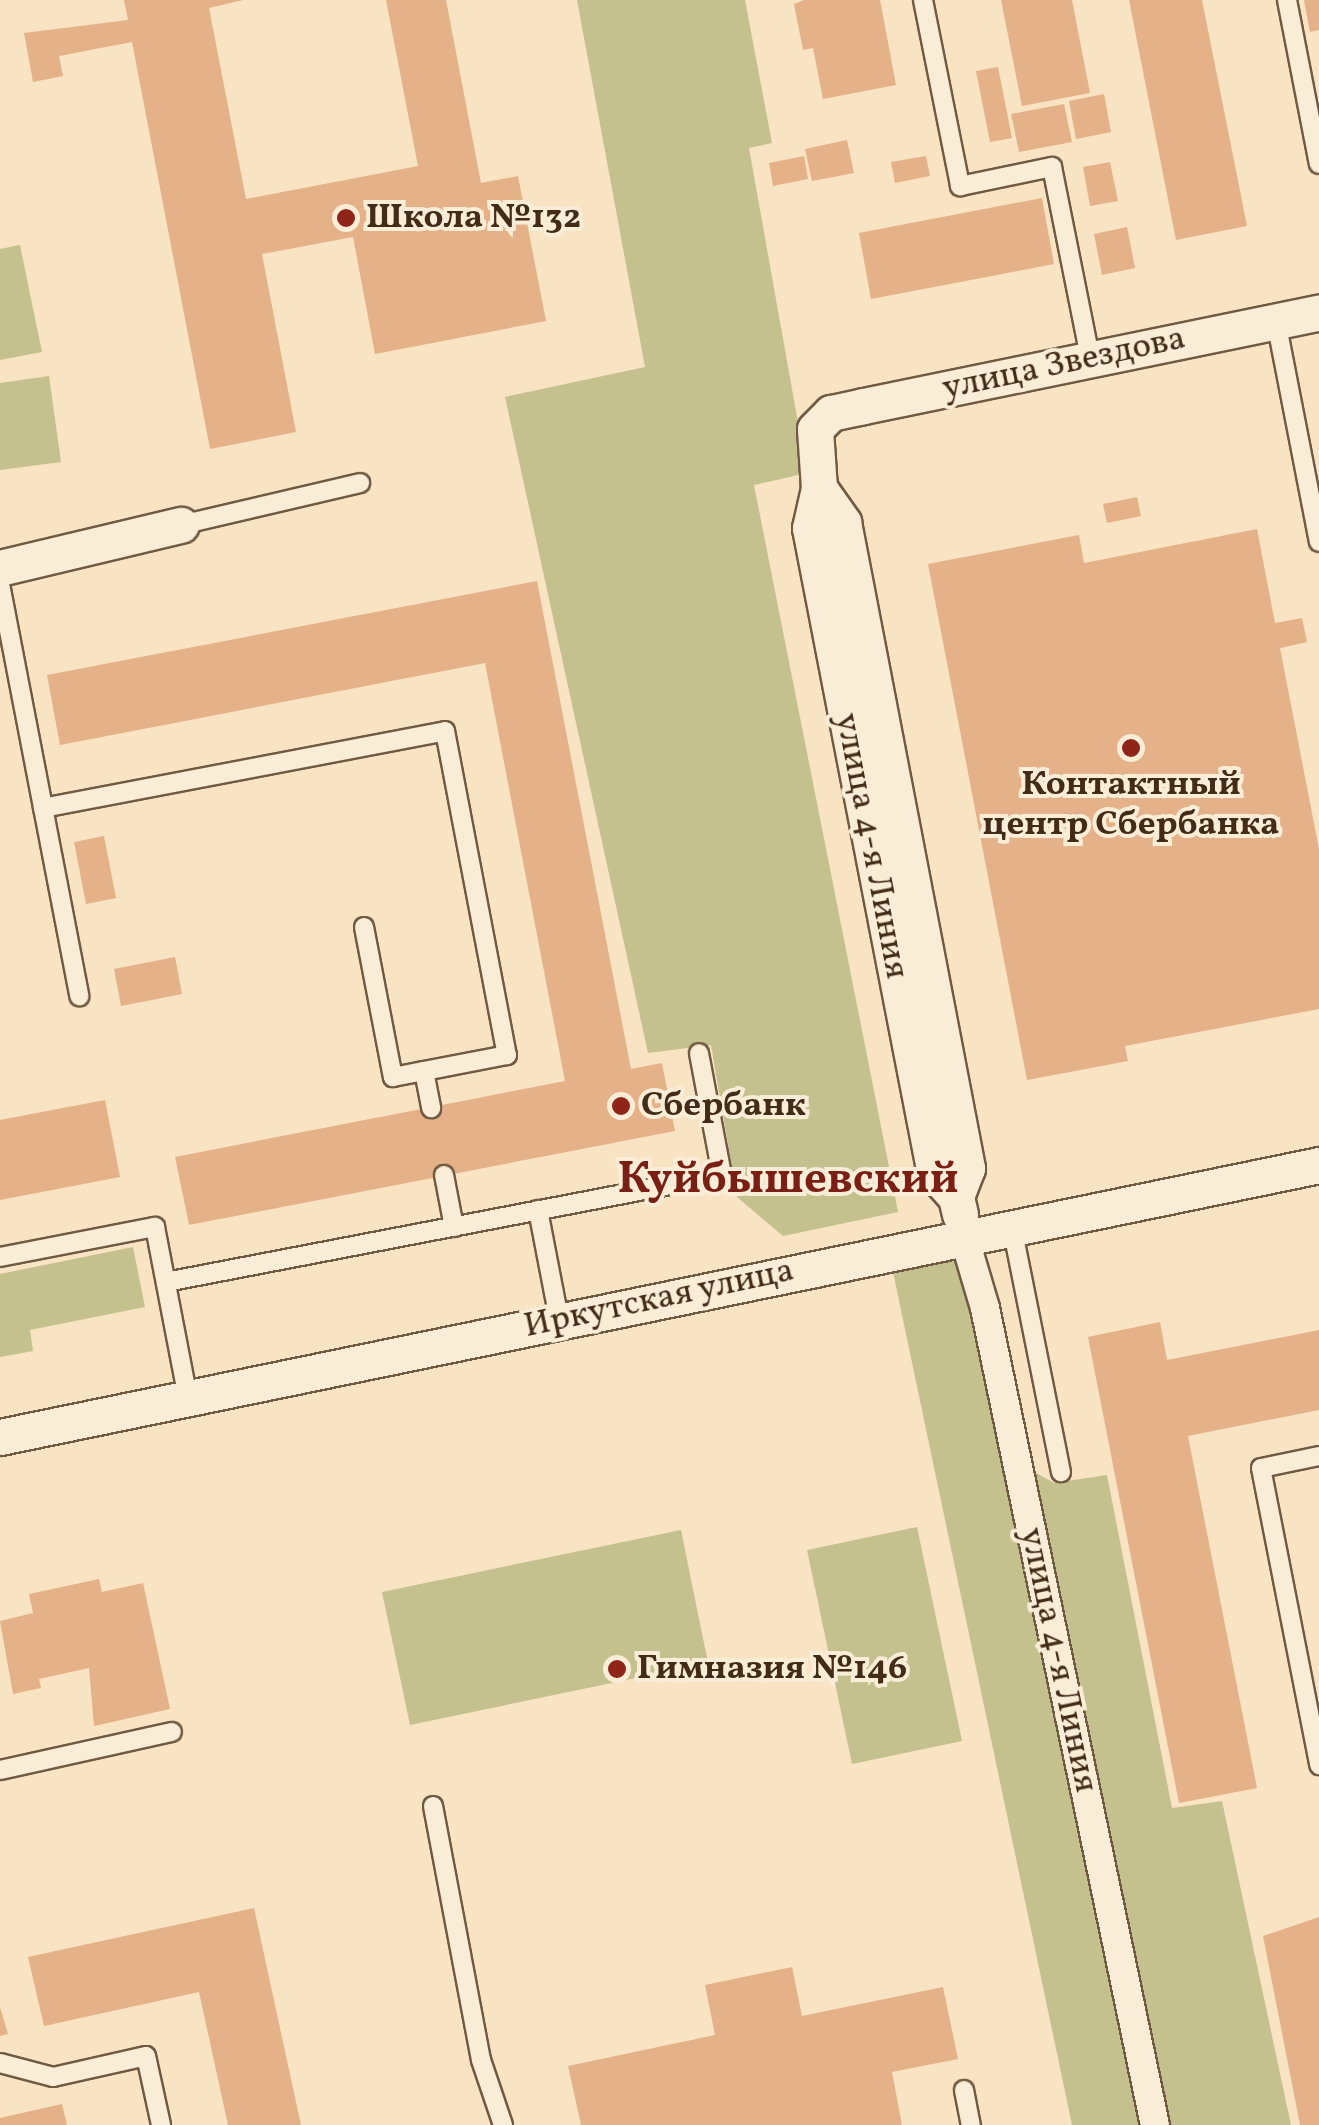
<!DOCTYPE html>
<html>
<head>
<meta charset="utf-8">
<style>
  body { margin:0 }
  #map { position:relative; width:1319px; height:2125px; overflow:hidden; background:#f8e3c2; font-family:Vollkorn,serif }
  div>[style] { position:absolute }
  .green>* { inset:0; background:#c5c18e }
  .building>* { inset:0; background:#e5b188 }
  .roads { filter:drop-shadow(2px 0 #705a42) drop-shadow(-2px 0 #705a42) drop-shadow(0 2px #705a42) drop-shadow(0 -2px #705a42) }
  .service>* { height:18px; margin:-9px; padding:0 9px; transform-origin:9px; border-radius:9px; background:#faedd7 }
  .pedestrian>* { height:28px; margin:-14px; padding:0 14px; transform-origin:14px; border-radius:14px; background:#faedd7 }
  .minor>* { height:35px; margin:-17.5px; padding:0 17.5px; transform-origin:17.5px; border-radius:17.5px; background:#faedd7 }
  .dots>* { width:28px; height:28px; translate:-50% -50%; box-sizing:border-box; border:5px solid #faedd7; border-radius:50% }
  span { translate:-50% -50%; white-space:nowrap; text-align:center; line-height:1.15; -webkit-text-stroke:8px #faedd7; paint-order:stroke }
  .poi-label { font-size:35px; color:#422c17; font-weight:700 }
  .left { translate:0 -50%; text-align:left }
  .street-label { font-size:35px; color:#422c17 }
  .district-label { font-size:45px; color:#7a1f14; font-weight:700 }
</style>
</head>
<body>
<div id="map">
  <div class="green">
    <i style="clip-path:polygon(577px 0,745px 0,772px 143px,749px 148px,807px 473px,754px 485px,898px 1212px,783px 1236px,737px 1197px,711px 1045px,648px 1053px,505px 397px,645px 367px)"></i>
    <i style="clip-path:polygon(20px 245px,42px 352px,0 360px,0 249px)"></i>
    <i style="clip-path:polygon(49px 376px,61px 462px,0 470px,0 383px)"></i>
    <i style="clip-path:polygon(133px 1247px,145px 1307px,30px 1330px,33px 1351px,0 1357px,0 1274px)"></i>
    <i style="clip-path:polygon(981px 1253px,1031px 1470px,1054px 1483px,1107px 1475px,1172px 1808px,1222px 1801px,1291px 2125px,1072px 2125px,893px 1272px)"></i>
    <i style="clip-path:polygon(917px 1527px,962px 1741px,852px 1764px,807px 1550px)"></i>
    <i style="clip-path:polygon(681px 1530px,708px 1663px,410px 1725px,382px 1592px)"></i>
  </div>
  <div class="building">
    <i style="clip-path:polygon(124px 0,243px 0,209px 8px,246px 199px,418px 166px,386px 0,446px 0,481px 183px,518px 176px,546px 321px,375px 354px,353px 237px,262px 254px,296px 432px,210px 449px,132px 42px,59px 56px,63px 76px,33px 82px,24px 33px,128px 20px)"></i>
    <i style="clip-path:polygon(804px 0,880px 0,896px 85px,823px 99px,813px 48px,803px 50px,794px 4px)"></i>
    <i style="clip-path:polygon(1001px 0,1072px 0,1090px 93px,1022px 106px)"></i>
    <i style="clip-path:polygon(1129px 0,1202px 0,1247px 226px,1176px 240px)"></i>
    <i style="clip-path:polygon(1304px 0,1319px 0,1319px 30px,1310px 32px)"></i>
    <i style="clip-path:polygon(998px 67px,1012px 138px,990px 142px,976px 71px)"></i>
    <i style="clip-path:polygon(1104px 94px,1111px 132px,1076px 139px,1069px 101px)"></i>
    <i style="clip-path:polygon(1064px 104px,1072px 142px,1019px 152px,1011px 114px)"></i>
    <i style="clip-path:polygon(847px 140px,854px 173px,812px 181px,805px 149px)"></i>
    <i style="clip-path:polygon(804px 156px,808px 179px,773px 186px,769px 163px)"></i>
    <i style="clip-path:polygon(926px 156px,930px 176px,895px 183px,891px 162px)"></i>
    <i style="clip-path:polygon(1110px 162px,1118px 201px,1090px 206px,1083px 167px)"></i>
    <i style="clip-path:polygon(1042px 198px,1054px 264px,871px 299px,859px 233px)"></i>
    <i style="clip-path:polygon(1127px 227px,1135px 268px,1102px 275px,1094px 234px)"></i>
    <i style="clip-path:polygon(1137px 497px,1141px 516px,1107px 523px,1103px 504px)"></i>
    <i style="clip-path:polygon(1257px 529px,1275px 623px,1302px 618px,1307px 642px,1280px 648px,1319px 849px,1319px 1009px,1125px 1046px,1128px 1061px,1027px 1080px,928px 564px,1079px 535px,1084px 563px)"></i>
    <i style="clip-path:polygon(537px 581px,631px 1069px,662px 1063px,675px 1131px,189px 1225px,175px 1157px,565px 1081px,485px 663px,60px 745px,47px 675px)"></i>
    <i style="clip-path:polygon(104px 836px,116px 898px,86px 904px,74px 842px)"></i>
    <i style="clip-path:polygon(175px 957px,182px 994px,121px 1006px,114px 969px)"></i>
    <i style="clip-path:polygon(105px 1100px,120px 1177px,0 1200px,0 1120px)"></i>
    <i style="clip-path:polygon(1160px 1322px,1167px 1360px,1319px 1330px,1319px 1410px,1188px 1436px,1257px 1788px,1179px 1803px,1088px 1337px)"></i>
    <i style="clip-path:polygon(99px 1579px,102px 1592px,143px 1583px,170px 1709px,94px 1726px,89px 1668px,39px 1679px,41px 1688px,13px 1694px,0 1621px,33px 1613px,29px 1594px)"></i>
    <i style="clip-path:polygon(254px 1908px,301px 2125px,228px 2125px,199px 1992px,44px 2026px,28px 1957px)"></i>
    <i style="clip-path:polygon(1319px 1917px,1319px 2125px,1300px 2125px,1263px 1936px)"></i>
    <i style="clip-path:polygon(792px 1967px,802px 2016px,943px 1987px,958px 2059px,892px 2072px,902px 2125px,581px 2125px,568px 2066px,715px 2035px,705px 1985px)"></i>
    <i style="clip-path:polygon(0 2007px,8px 2034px,0 2036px)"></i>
    <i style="clip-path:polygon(62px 2104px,67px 2125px,0 2125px,0 2118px)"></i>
  </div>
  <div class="roads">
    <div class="service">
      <i style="left:923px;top:0;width:190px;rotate:78.7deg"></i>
      <i style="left:960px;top:186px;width:94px;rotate:-11.7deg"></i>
      <i style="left:1052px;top:167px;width:195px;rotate:78.7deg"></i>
      <i style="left:1287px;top:0;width:167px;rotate:79deg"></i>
      <i style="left:1276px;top:321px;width:225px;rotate:79deg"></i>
      <i style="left:181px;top:525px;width:184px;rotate:-13.2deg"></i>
      <i style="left:0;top:584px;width:420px;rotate:79.1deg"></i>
      <i style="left:43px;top:808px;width:409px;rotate:-10.8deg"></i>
      <i style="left:445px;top:731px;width:330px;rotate:79.2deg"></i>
      <i style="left:507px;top:1055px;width:85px;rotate:169.1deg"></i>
      <i style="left:424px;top:1071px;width:38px;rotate:79deg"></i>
      <i style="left:364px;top:927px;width:153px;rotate:79.1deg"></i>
      <i style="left:393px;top:1077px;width:32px;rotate:-11deg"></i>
      <i style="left:444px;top:1175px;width:53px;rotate:79.1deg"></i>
      <i style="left:538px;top:1210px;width:111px;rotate:79.1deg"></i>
      <i style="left:1012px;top:1227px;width:250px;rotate:78.7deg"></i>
      <i style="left:0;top:1257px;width:158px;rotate:-11deg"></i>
      <i style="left:155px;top:1227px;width:174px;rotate:79.1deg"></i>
      <i style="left:166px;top:1282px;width:566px;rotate:-10.89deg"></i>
      <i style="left:722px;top:1175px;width:124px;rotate:-100.7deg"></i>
      <i style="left:1319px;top:1456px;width:59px;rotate:168.3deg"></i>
      <i style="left:1261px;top:1468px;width:303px;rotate:78.9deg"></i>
      <i style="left:0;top:1770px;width:176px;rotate:-12.5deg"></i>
      <i style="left:433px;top:1806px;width:258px;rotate:79.3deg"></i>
      <i style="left:481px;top:2060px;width:69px;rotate:71.3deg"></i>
      <i style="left:0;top:2063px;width:55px;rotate:14.8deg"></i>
      <i style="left:53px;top:2077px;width:95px;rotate:-12.7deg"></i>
      <i style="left:146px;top:2056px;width:71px;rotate:77.7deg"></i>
      <i style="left:964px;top:2090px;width:36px;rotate:79deg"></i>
    </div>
    <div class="pedestrian">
      <i style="left:964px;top:1237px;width:74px;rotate:73.5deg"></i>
      <i style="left:985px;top:1308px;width:834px;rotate:78.25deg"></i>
    </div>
    <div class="minor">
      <i style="left:819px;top:488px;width:42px;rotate:54.8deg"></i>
      <i style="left:843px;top:522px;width:658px;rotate:79.13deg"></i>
      <i style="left:967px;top:1168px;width:31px;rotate:111deg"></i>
      <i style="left:956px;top:1197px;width:18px;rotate:77deg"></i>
      <i style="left:0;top:568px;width:186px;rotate:-13.4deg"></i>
      <i style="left:956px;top:1197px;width:31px;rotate:-132deg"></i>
      <i style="left:935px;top:1174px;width:658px;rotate:-100.95deg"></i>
      <i style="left:810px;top:528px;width:41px;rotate:-77.3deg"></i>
      <i style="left:819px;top:488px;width:59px;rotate:-93.9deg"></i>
      <i style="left:815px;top:429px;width:23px;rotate:-45deg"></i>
      <i style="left:831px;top:413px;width:33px;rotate:-12deg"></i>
      <i style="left:863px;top:406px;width:466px;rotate:-11.6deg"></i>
      <i style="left:0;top:1437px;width:1347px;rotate:-11.65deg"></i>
    </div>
  </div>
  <div class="dots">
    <i style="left:346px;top:218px;background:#8f2418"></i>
    <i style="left:1131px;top:748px;background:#8f2418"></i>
    <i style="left:621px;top:1106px;background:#8f2418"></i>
    <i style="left:617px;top:1669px;background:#8f2418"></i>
  </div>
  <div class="poi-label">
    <span class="left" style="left:366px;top:218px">Школа №132</span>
    <span style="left:1131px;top:805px">Контактный<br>центр Сбербанка</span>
    <span class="left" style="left:641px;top:1106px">Сбербанк</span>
    <span class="left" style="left:637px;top:1669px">Гимназия №146</span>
  </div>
  <div class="street-label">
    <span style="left:1064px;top:364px;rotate:-12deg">улица Звездова</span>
    <span style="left:871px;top:846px;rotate:79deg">улица 4-я Линия</span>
    <span style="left:659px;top:1299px;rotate:-12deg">Иркутская улица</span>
    <span style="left:1058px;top:1660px;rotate:78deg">улица 4-я Линия</span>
  </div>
  <div class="district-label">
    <span style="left:788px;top:1181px">Куйбышевский</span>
  </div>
</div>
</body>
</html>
